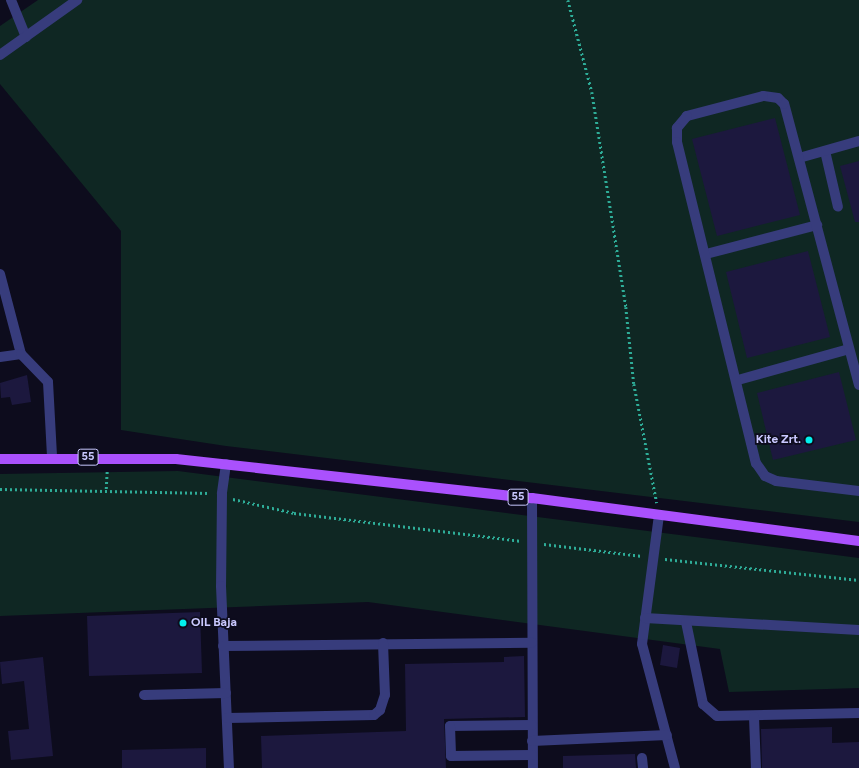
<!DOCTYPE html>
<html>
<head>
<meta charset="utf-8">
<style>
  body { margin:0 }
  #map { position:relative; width:859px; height:768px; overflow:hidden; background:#0d0c1d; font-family:Figtree,sans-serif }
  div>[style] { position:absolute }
  .green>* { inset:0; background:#0f2723 }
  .building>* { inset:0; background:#1c183e }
  .path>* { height:2.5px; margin-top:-1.25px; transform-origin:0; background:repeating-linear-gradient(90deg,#2ead98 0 2px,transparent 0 5px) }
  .minor>* { height:10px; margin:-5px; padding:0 5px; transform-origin:5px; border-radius:5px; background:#373c7c }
  .major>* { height:10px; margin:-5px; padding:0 5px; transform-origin:5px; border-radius:5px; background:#aa51fd }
  .dots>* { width:11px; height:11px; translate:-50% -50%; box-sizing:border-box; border:2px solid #0d0c1d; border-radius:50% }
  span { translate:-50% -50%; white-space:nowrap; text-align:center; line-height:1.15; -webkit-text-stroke:3.5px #0d0c1d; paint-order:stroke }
  .shield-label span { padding:1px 3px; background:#0d0c1d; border:1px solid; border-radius:3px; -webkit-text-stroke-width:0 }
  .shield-label { font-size:11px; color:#c9c8fe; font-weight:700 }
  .poi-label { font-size:12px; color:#c9c8fe; font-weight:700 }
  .right { translate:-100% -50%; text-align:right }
  .left { translate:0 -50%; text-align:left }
</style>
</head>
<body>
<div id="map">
  <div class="green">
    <i style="clip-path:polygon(38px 0,859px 0,859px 522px,226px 446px,121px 430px,121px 231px,0 84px,0 26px)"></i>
    <i style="clip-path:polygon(178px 471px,859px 558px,859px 688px,729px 692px,720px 649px,368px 602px,0 616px,0 474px)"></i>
  </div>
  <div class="building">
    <i style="clip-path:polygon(775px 118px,800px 215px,717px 236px,692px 139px)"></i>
    <i style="clip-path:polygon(859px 161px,859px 222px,855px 222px,840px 166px)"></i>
    <i style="clip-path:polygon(808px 251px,830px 337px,747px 358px,726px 272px)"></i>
    <i style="clip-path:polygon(839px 372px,856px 440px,773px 460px,757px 393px)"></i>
    <i style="clip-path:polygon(27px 375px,31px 402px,12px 405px,10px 397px,1px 398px,0 383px)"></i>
    <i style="clip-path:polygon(200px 612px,202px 673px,89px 676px,87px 616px)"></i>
    <i style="clip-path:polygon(663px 645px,680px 648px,677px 668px,660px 665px)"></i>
    <i style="clip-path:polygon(524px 656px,525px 717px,444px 719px,446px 768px,262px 768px,261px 736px,406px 731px,405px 664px,504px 662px,504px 657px)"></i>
    <i style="clip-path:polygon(43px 657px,53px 756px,11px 760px,8px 731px,29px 729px,24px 681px,2px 684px,0 662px)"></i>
    <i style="clip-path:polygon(832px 727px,832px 743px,859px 742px,859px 768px,762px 768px,761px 729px)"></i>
    <i style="clip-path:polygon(206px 748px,206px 768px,122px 768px,122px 750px)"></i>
    <i style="clip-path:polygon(635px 754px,636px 768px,563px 768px,563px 756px)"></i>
  </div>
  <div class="path">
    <i style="left:568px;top:0;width:95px;rotate:75.4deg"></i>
    <i style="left:592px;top:92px;width:218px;rotate:81deg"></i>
    <i style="left:626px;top:307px;width:77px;rotate:84.1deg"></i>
    <i style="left:634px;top:384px;width:121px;rotate:79.1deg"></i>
    <i style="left:0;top:489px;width:210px;rotate:1.1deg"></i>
    <i style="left:106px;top:489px;width:18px;rotate:-87deg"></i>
    <i style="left:233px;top:499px;width:63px;rotate:12.9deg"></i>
    <i style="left:294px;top:513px;width:229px;rotate:7deg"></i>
    <i style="left:544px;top:544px;width:99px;rotate:7deg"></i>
    <i style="left:665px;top:559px;width:195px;rotate:6.2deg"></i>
  </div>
  <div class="minor">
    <i style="left:11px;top:0;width:40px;rotate:68deg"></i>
    <i style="left:0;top:55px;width:95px;rotate:-35.5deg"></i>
    <i style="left:825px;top:151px;width:57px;rotate:76.9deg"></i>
    <i style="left:799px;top:158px;width:62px;rotate:-15.8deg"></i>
    <i style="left:706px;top:254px;width:115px;rotate:-14.6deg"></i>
    <i style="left:0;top:274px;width:83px;rotate:75.3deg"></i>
    <i style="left:0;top:357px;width:21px;rotate:-8deg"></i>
    <i style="left:21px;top:354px;width:39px;rotate:46deg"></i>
    <i style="left:48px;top:382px;width:75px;rotate:86.9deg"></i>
    <i style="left:738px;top:380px;width:115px;rotate:-15.6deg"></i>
    <i style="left:859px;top:385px;width:291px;rotate:-104.9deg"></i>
    <i style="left:784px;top:104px;width:8px;rotate:-135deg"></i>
    <i style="left:778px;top:98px;width:15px;rotate:-172deg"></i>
    <i style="left:763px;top:96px;width:79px;rotate:165.3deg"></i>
    <i style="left:687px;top:116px;width:16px;rotate:130deg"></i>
    <i style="left:677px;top:128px;width:14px;rotate:90deg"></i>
    <i style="left:677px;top:142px;width:331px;rotate:76.2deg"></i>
    <i style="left:756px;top:463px;width:16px;rotate:55deg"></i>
    <i style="left:765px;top:476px;width:12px;rotate:24deg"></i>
    <i style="left:776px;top:481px;width:84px;rotate:6.9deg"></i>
    <i style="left:226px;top:464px;width:30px;rotate:98deg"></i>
    <i style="left:222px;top:494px;width:92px;rotate:90.6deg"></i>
    <i style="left:221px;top:586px;width:182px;rotate:87.5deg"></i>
    <i style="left:532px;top:498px;width:270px;rotate:89.8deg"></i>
    <i style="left:659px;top:515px;width:130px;rotate:97.5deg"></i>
    <i style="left:642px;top:644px;width:128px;rotate:75.1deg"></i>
    <i style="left:645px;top:618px;width:214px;rotate:3.2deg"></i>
    <i style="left:686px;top:622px;width:84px;rotate:78.3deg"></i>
    <i style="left:703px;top:704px;width:18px;rotate:41deg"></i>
    <i style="left:717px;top:716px;width:142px;rotate:-1.2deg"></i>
    <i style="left:223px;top:646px;width:309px;rotate:-0.6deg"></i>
    <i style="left:144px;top:695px;width:82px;rotate:-1.4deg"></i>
    <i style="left:754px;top:717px;width:51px;rotate:87.8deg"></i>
    <i style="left:227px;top:718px;width:147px;rotate:-1.2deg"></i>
    <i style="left:374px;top:715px;width:8px;rotate:-40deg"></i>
    <i style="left:380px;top:710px;width:16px;rotate:-72deg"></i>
    <i style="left:385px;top:695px;width:52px;rotate:-92.2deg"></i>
    <i style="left:532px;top:725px;width:82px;rotate:179.3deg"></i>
    <i style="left:450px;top:726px;width:30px;rotate:88deg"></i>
    <i style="left:451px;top:756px;width:81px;rotate:-0.7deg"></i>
    <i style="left:532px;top:741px;width:135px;rotate:-2.5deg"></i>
    <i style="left:642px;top:758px;width:10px;rotate:84deg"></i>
  </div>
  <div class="major">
    <i style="left:0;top:459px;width:176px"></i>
    <i style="left:176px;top:459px;width:358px;rotate:6.3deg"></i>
    <i style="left:532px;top:498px;width:330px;rotate:7.5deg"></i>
  </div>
  <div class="dots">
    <i style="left:809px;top:440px;background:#02f0ee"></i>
    <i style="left:183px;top:623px;background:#02f0ee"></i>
  </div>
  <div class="shield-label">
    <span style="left:88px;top:457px">55</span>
    <span style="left:518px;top:497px">55</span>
  </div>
  <div class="poi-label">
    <span class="right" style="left:801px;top:440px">Kite Zrt.</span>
    <span class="left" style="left:191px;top:623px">OIL Baja</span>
  </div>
</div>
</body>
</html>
